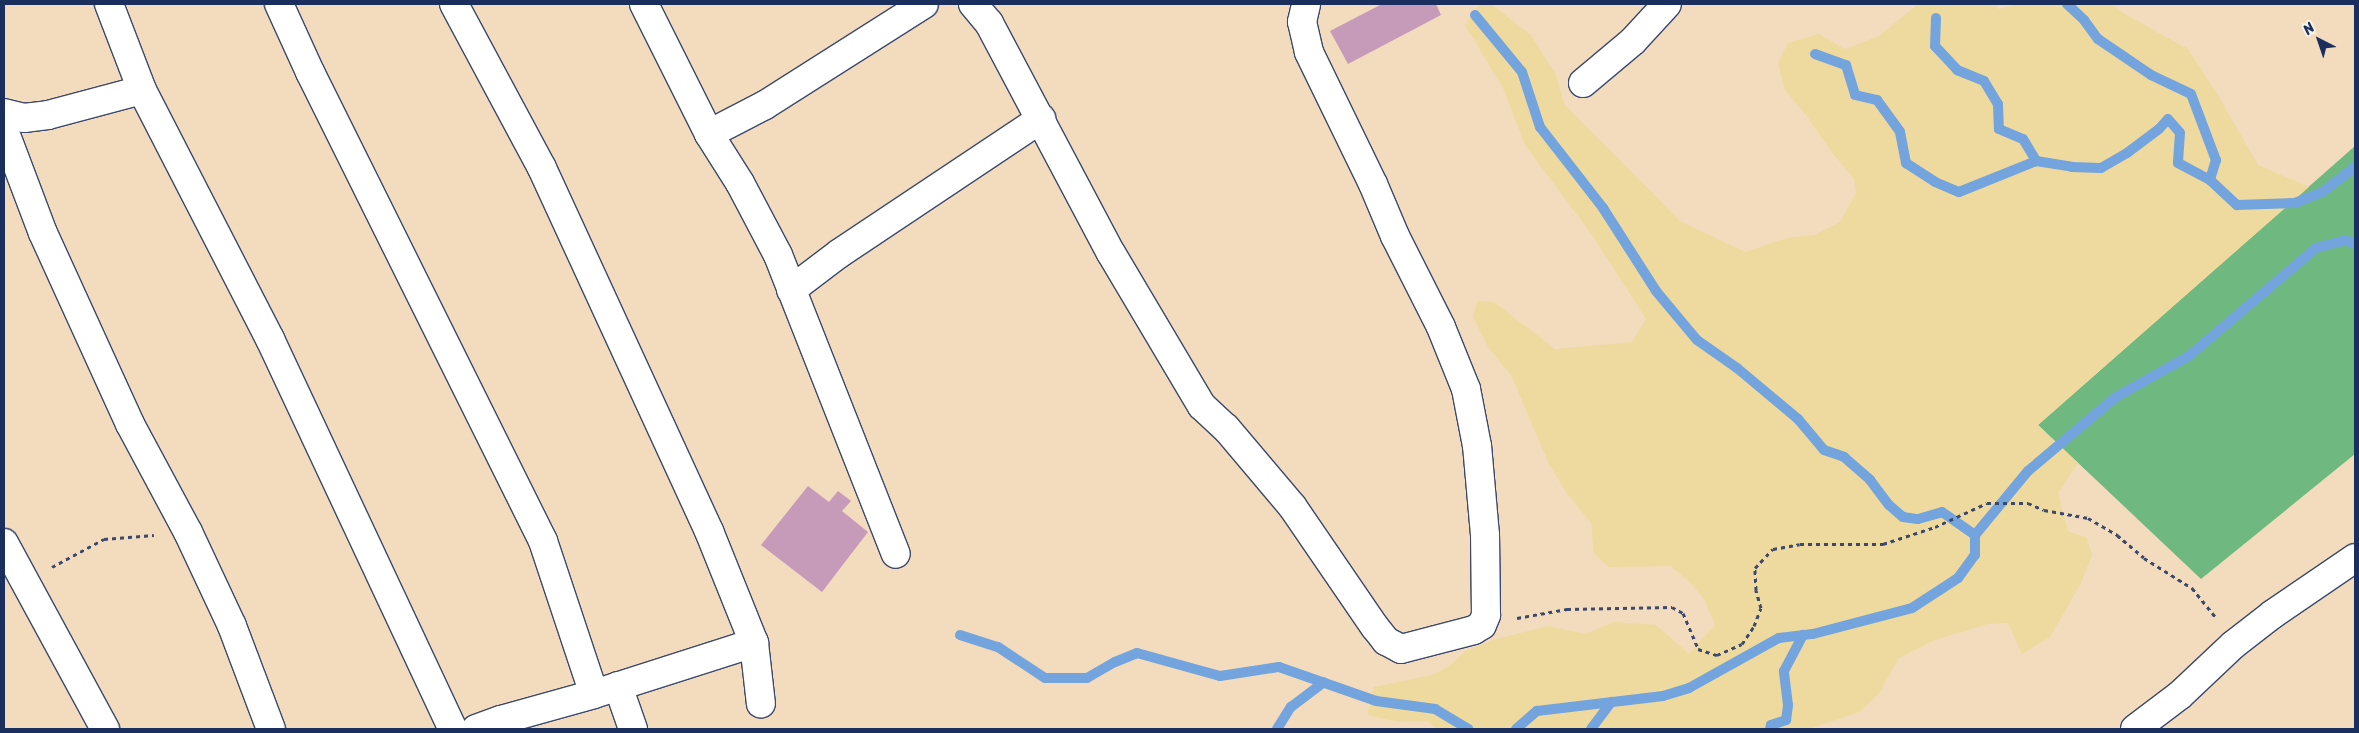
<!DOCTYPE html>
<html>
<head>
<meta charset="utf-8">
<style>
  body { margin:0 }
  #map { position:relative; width:2359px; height:733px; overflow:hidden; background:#f2dcbd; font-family:Sriracha,sans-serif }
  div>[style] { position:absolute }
  .forest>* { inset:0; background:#6fb980 }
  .sand>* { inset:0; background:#eeda9e }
  .stream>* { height:10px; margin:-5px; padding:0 5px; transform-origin:5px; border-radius:5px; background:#73a4dd }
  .building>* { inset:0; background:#c59bb9 }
  .path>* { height:3px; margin-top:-1.5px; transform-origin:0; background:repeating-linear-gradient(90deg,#3b496c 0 4px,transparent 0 8px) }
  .roads { filter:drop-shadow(1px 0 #3b496c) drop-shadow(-1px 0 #3b496c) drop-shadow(0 1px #3b496c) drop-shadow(0 -1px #3b496c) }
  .minor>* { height:28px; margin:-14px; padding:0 14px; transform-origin:14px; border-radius:14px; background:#fff }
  span { translate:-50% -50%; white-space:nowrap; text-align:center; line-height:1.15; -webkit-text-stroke:4px #f7f3e8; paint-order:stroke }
  .frame { position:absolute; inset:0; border:5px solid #1b2f5e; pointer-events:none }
  .north { position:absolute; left:2294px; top:15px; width:50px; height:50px; -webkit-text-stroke:4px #f7f3e8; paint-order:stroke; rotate:319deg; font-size:14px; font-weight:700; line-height:20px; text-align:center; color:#1b2f5e }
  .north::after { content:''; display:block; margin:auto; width:18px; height:22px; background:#1b2f5e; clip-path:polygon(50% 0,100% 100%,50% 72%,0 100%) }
</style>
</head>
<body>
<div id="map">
  <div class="forest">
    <i style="clip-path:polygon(2355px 146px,2355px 454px,2201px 579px,2038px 425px)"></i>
  </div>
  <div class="sand">
    <i style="clip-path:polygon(1483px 4px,1491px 4px,1531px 35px,1556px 75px,1564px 104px,1680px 221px,1745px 252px,1787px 238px,1815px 235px,1840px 222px,1856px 193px,1854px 179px,1831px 151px,1806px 115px,1785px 90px,1778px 63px,1788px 43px,1819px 34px,1845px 49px,1879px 36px,1918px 4px,1995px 4px,1999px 9px,2016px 4px,2113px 4px,2120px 11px,2188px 49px,2216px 92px,2258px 165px,2309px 187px,2038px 425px,2078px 463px,2058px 493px,2068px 531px,2087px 538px,2092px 555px,2081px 583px,2050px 637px,2022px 654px,2008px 623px,1988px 624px,1935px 640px,1899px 658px,1878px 695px,1859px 712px,1814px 727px,1814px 729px,1437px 729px,1428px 721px,1398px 722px,1367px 715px,1374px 687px,1432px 675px,1449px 666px,1464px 652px,1495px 639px,1548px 626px,1585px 634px,1614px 622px,1656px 625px,1689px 654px,1715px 625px,1704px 599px,1691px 584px,1671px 566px,1609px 567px,1594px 554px,1591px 523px,1566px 492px,1549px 464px,1511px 375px,1488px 347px,1473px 317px,1477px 301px,1494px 302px,1555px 349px,1632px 342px,1646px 319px,1592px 235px,1525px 145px,1503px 88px,1465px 25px,1478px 6px)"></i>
  </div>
  <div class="stream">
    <i style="left:2067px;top:4px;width:23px;rotate:43deg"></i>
    <i style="left:2084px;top:20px;width:24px;rotate:54deg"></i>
    <i style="left:2098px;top:39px;width:64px;rotate:34.2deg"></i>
    <i style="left:2151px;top:75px;width:44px;rotate:25.4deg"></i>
    <i style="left:2191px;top:94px;width:71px;rotate:69.3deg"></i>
    <i style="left:2216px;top:160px;width:21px;rotate:107deg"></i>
    <i style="left:1475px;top:15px;width:74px;rotate:50.5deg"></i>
    <i style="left:1522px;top:72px;width:58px;rotate:71.9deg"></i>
    <i style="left:1540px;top:127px;width:103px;rotate:52.1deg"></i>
    <i style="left:1603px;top:208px;width:98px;rotate:57.4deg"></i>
    <i style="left:1656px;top:291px;width:64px;rotate:50.1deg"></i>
    <i style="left:1697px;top:340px;width:49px;rotate:35deg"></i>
    <i style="left:1737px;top:368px;width:80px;rotate:39.9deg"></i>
    <i style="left:1798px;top:419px;width:40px;rotate:50deg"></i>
    <i style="left:1824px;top:450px;width:21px;rotate:19deg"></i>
    <i style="left:1844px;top:457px;width:35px;rotate:41deg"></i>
    <i style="left:1870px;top:480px;width:31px;rotate:53deg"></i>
    <i style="left:1889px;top:505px;width:18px;rotate:41deg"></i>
    <i style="left:1903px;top:517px;width:15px;rotate:8deg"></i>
    <i style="left:1918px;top:519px;width:25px;rotate:-16deg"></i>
    <i style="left:1942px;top:512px;width:40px;rotate:34.9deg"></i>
    <i style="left:1936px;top:18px;width:28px;rotate:92deg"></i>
    <i style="left:1935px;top:46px;width:33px;rotate:47deg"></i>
    <i style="left:1957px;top:70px;width:29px;rotate:22deg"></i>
    <i style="left:1984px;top:81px;width:27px;rotate:59deg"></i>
    <i style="left:1998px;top:104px;width:25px;rotate:88deg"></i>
    <i style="left:1999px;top:129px;width:26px;rotate:23deg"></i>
    <i style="left:2023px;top:139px;width:26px;rotate:59deg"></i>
    <i style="left:1815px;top:54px;width:33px;rotate:20deg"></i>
    <i style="left:1846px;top:65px;width:31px;rotate:73deg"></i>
    <i style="left:1855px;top:95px;width:23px;rotate:13deg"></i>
    <i style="left:1877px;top:100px;width:39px;rotate:54deg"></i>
    <i style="left:1900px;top:132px;width:32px;rotate:79deg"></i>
    <i style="left:1906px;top:163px;width:35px;rotate:33deg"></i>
    <i style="left:1935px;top:182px;width:26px;rotate:23deg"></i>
    <i style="left:1959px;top:192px;width:83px;rotate:-21.9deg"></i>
    <i style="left:2036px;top:161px;width:36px;rotate:9deg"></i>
    <i style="left:2072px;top:167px;width:29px;rotate:2deg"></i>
    <i style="left:2101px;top:168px;width:30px;rotate:-30deg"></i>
    <i style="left:2127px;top:153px;width:40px;rotate:-37deg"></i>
    <i style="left:2159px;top:129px;width:13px;rotate:-48deg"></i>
    <i style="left:2168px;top:119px;width:18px;rotate:49deg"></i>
    <i style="left:2180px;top:133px;width:30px;rotate:94deg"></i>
    <i style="left:2178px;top:163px;width:36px;rotate:28deg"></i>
    <i style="left:2210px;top:180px;width:37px;rotate:43deg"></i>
    <i style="left:2237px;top:205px;width:58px;rotate:-2deg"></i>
    <i style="left:2295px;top:203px;width:31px;rotate:-22deg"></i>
    <i style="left:2324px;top:191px;width:39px;rotate:-38deg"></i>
    <i style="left:960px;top:635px;width:40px;rotate:18deg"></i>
    <i style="left:998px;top:647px;width:56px;rotate:33.4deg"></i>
    <i style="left:1045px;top:678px;width:42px"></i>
    <i style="left:1087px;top:678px;width:32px;rotate:-30deg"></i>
    <i style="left:1115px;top:662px;width:24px;rotate:-22deg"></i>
    <i style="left:1137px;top:653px;width:86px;rotate:15.5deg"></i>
    <i style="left:1220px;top:676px;width:60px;rotate:-8.7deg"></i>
    <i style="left:1279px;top:667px;width:103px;rotate:19.3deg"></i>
    <i style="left:1376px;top:701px;width:60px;rotate:7.7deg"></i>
    <i style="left:1435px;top:709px;width:39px;rotate:31deg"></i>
    <i style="left:1277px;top:729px;width:26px;rotate:-58deg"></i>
    <i style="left:1291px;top:707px;width:41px;rotate:-37.1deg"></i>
    <i style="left:1516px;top:729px;width:28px;rotate:-41deg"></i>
    <i style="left:1537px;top:711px;width:127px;rotate:-6.8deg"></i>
    <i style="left:1663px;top:696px;width:27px;rotate:-17deg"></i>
    <i style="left:1689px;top:688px;width:103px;rotate:-29.1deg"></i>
    <i style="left:1779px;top:638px;width:34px;rotate:-7deg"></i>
    <i style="left:1813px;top:634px;width:102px;rotate:-14.7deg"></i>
    <i style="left:1912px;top:608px;width:55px;rotate:-33.1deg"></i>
    <i style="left:1958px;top:578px;width:29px;rotate:-54deg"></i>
    <i style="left:1975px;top:555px;width:20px;rotate:-90deg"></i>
    <i style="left:1975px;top:535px;width:83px;rotate:-50.4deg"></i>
    <i style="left:2028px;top:471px;width:115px;rotate:-40.1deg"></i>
    <i style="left:2116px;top:397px;width:84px;rotate:-29.3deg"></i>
    <i style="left:2189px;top:356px;width:167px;rotate:-40.4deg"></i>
    <i style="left:2316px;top:248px;width:30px;rotate:-15deg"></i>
    <i style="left:2345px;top:240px;width:11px;rotate:22deg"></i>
    <i style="left:1591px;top:729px;width:34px;rotate:-53deg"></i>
    <i style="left:1770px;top:729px;width:4px;rotate:-76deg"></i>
    <i style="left:1771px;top:725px;width:16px;rotate:-18deg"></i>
    <i style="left:1786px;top:720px;width:15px;rotate:-82deg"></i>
    <i style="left:1788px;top:705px;width:34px;rotate:-97deg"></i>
    <i style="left:1784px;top:671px;width:41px;rotate:-62.2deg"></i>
  </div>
  <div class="building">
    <i style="clip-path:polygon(1382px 4px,1436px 4px,1441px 15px,1348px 64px,1330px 31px)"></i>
    <i style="clip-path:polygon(808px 486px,829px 502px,838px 491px,851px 501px,842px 511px,868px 532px,822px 592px,761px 545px)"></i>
  </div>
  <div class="path">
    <i style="left:52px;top:567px;width:59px;rotate:-28.3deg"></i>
    <i style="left:104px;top:539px;width:50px;rotate:-4.6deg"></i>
    <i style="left:1517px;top:618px;width:51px;rotate:-10.2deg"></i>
    <i style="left:1567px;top:609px;width:105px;rotate:-1.1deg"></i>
    <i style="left:1672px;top:607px;width:13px;rotate:29deg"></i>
    <i style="left:1683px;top:613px;width:39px;rotate:67deg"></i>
    <i style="left:1698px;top:649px;width:20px;rotate:18deg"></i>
    <i style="left:1717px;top:655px;width:27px;rotate:-24deg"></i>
    <i style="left:1742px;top:644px;width:22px;rotate:-56deg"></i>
    <i style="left:1754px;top:626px;width:19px;rotate:-69deg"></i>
    <i style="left:1761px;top:608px;width:19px;rotate:-106deg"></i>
    <i style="left:1756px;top:590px;width:22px;rotate:-93deg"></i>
    <i style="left:1755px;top:568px;width:26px;rotate:-47deg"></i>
    <i style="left:1773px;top:549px;width:27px;rotate:-10deg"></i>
    <i style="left:1800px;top:544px;width:83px"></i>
    <i style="left:1883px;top:544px;width:55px;rotate:-18.1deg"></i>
    <i style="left:1935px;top:527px;width:57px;rotate:-24.8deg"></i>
    <i style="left:1987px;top:503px;width:41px"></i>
    <i style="left:2028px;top:503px;width:17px;rotate:24deg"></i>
    <i style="left:2044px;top:510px;width:45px;rotate:10.3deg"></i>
    <i style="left:2088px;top:518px;width:34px;rotate:30deg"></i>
    <i style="left:2117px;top:535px;width:35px;rotate:40deg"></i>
    <i style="left:2144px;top:558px;width:57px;rotate:32deg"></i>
    <i style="left:2192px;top:588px;width:38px;rotate:51deg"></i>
  </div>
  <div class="roads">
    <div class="minor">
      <i style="left:109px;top:4px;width:92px;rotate:69deg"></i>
      <i style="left:142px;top:90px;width:280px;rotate:62.8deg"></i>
      <i style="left:270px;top:339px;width:431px;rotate:64.9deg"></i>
      <i style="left:279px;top:4px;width:75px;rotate:65.5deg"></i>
      <i style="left:310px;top:72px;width:524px;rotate:63.58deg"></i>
      <i style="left:543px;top:541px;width:161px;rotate:71.6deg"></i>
      <i style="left:454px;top:4px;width:186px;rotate:61.8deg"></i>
      <i style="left:542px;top:168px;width:400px;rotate:65.3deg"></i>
      <i style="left:709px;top:531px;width:121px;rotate:68.1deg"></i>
      <i style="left:754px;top:643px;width:61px;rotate:83.5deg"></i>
      <i style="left:644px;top:4px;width:145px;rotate:63.4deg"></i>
      <i style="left:709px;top:134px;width:58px;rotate:57.7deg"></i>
      <i style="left:740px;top:183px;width:81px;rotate:62.2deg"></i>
      <i style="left:778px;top:255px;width:321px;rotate:68.5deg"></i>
      <i style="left:973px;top:4px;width:25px;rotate:50deg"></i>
      <i style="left:989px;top:23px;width:260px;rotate:62.1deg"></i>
      <i style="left:1111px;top:253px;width:178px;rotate:59.3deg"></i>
      <i style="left:1202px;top:406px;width:33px;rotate:43deg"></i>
      <i style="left:1226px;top:428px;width:102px;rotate:49.8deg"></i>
      <i style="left:1292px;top:506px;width:147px;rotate:55.6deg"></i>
      <i style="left:1375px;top:627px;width:18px;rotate:52deg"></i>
      <i style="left:1386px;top:641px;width:17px;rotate:28deg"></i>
      <i style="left:1401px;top:649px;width:75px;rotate:-14.6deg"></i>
      <i style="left:1474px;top:630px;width:9px;rotate:-32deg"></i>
      <i style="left:1482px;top:625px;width:11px;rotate:-68deg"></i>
      <i style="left:1486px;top:615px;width:80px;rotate:-90.7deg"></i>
      <i style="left:1485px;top:535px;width:89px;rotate:-95.1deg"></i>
      <i style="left:1477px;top:446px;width:58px;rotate:-100.9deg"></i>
      <i style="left:1466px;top:389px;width:67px;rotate:-112deg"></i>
      <i style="left:1441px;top:327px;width:102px;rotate:-116.8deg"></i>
      <i style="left:1395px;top:236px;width:56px;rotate:-112.9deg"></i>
      <i style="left:1373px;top:184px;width:147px;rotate:-115.9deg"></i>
      <i style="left:1309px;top:52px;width:31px;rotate:-103deg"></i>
      <i style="left:1302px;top:22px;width:18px;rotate:-77deg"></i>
      <i style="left:1583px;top:83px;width:65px;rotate:-40deg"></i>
      <i style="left:1633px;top:41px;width:50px;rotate:-47.4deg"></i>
      <i style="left:4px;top:113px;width:21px;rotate:14deg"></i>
      <i style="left:24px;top:118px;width:24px;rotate:-7deg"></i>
      <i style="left:48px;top:115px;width:97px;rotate:-14.9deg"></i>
      <i style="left:4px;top:130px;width:110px;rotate:69.3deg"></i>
      <i style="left:43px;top:233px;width:210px;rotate:65.5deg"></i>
      <i style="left:130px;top:424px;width:123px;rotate:61.8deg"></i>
      <i style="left:188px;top:532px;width:104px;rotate:64.9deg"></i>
      <i style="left:232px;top:626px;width:110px;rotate:69.3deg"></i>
      <i style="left:709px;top:134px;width:63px;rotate:-27.4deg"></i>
      <i style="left:765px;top:105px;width:188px;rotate:-32.4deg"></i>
      <i style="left:791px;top:290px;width:61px;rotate:-37.1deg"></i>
      <i style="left:840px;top:253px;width:242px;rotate:-33.7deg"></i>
      <i style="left:4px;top:543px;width:212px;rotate:61.5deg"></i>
      <i style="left:618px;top:686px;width:46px;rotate:70.8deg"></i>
      <i style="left:476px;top:729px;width:27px;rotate:-20deg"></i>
      <i style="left:501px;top:720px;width:97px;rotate:-15.6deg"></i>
      <i style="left:594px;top:694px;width:168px;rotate:-17.7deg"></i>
      <i style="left:2135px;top:729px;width:56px;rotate:-37.1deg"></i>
      <i style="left:2180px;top:695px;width:73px;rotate:-43.3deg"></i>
      <i style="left:2233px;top:645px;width:51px;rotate:-37.8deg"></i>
      <i style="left:2273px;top:614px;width:99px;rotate:-34.3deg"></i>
    </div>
  </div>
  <div class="frame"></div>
  <div class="north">N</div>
</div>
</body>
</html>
